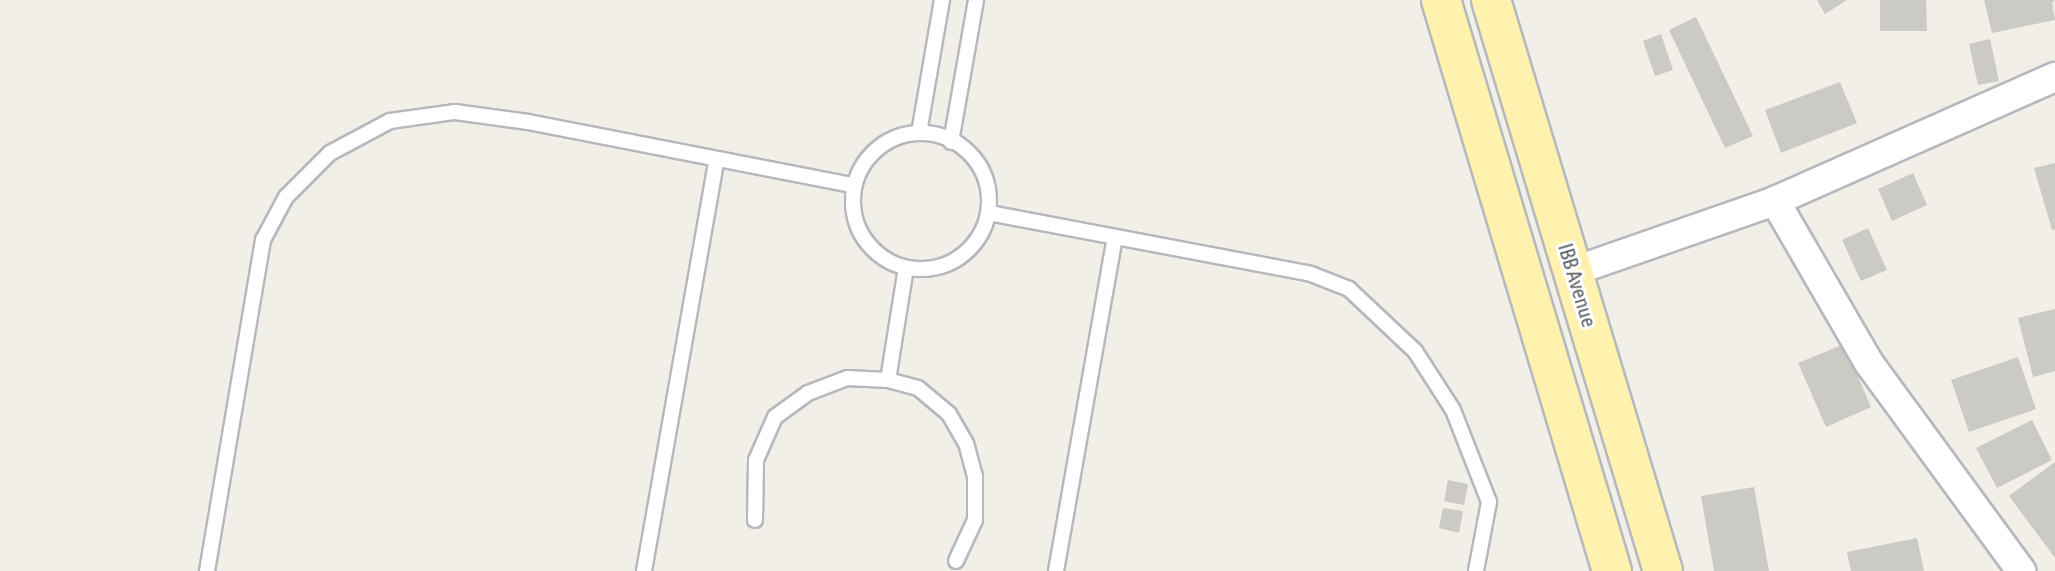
<!DOCTYPE html>
<html>
<head>
<meta charset="utf-8">
<style>
  body { margin:0 }
  #map { position:relative; width:2055px; height:571px; overflow:hidden; background:#f1efe8; font-family:"Asap Condensed",sans-serif }
  div>[style] { position:absolute }
  .building>* { inset:0; background:#cccac5 }
  .roads { filter:drop-shadow(2px 0 #b5b8bc) drop-shadow(-2px 0 #b5b8bc) drop-shadow(0 2px #b5b8bc) drop-shadow(0 -2px #b5b8bc) }
  .service>* { height:14px; margin:-7px; padding:0 7px; transform-origin:7px; border-radius:7px; background:#fff }
  .service>.ring { margin:-7px; padding:0; box-sizing:content-box; background:none; border:14px solid #fff; border-radius:50% }
  .minor>* { height:28px; margin:-14px; padding:0 14px; transform-origin:14px; border-radius:14px; background:#fff }
  .primary>* { height:38px; margin:-19px; padding:0 19px; transform-origin:19px; border-radius:19px; background:#fff2af }
  span { translate:-50% -50%; white-space:nowrap; text-align:center; line-height:1.15; -webkit-text-stroke:6px #fff; paint-order:stroke }
  .street-label { font-size:21px; color:#5f6368 }
</style>
</head>
<body>
<div id="map">
  <div class="building">
    <i style="clip-path:polygon(1817px 0,1847px 0,1825px 14px)"></i>
    <i style="clip-path:polygon(1880px 0,1926px 0,1927px 31px,1880px 31px)"></i>
    <i style="clip-path:polygon(1984px 0,2055px 0,2052px 3px,2055px 20px,1992px 33px)"></i>
    <i style="clip-path:polygon(1696px 17px,1753px 136px,1725px 148px,1669px 30px)"></i>
    <i style="clip-path:polygon(1661px 34px,1673px 70px,1655px 76px,1643px 41px)"></i>
    <i style="clip-path:polygon(1990px 39px,1999px 81px,1978px 85px,1969px 44px)"></i>
    <i style="clip-path:polygon(1840px 82px,1857px 123px,1781px 153px,1765px 110px)"></i>
    <i style="clip-path:polygon(2055px 163px,2055px 229px,2052px 230px,2034px 168px)"></i>
    <i style="clip-path:polygon(1913px 173px,1927px 205px,1892px 221px,1878px 189px)"></i>
    <i style="clip-path:polygon(1868px 228px,1887px 270px,1861px 281px,1842px 240px)"></i>
    <i style="clip-path:polygon(2055px 309px,2055px 371px,2033px 377px,2018px 318px)"></i>
    <i style="clip-path:polygon(1844px 344px,1871px 407px,1826px 427px,1798px 363px)"></i>
    <i style="clip-path:polygon(2018px 357px,2036px 409px,1969px 432px,1951px 380px)"></i>
    <i style="clip-path:polygon(2032px 420px,2052px 460px,1997px 488px,1976px 448px)"></i>
    <i style="clip-path:polygon(2055px 462px,2055px 558px,2009px 496px)"></i>
    <i style="clip-path:polygon(1448px 480px,1468px 484px,1464px 505px,1444px 501px)"></i>
    <i style="clip-path:polygon(1754px 487px,1769px 571px,1714px 571px,1701px 496px)"></i>
    <i style="clip-path:polygon(1443px 508px,1463px 511px,1459px 533px,1439px 528px)"></i>
    <i style="clip-path:polygon(1917px 538px,1924px 571px,1851px 571px,1847px 552px)"></i>
  </div>
  <div class="roads">
    <div class="service">
      <i style="left:919px;top:133px;width:135px;rotate:-80.2deg"></i>
      <i class="ring" style="left:853px;top:133px;width:122px;height:122px"></i>
      <i style="left:951px;top:142px;width:144px;rotate:-80deg"></i>
      <i style="left:989px;top:213px;width:328px;rotate:10.7deg"></i>
      <i style="left:1311px;top:274px;width:41px;rotate:21.5deg"></i>
      <i style="left:1349px;top:289px;width:91px;rotate:43.2deg"></i>
      <i style="left:1415px;top:351px;width:70px;rotate:57.2deg"></i>
      <i style="left:1453px;top:410px;width:99px;rotate:68.6deg"></i>
      <i style="left:1489px;top:502px;width:70px;rotate:100.7deg"></i>
      <i style="left:888px;top:380px;width:114px;rotate:-80.9deg"></i>
      <i style="left:755px;top:520px;width:60px;rotate:-89deg"></i>
      <i style="left:756px;top:460px;width:47px;rotate:-66.2deg"></i>
      <i style="left:775px;top:417px;width:41px;rotate:-36deg"></i>
      <i style="left:808px;top:393px;width:42px;rotate:-21deg"></i>
      <i style="left:847px;top:378px;width:41px;rotate:2.8deg"></i>
      <i style="left:888px;top:380px;width:31px;rotate:15deg"></i>
      <i style="left:918px;top:388px;width:40px;rotate:40deg"></i>
      <i style="left:949px;top:414px;width:34px;rotate:60deg"></i>
      <i style="left:966px;top:443px;width:34px;rotate:75deg"></i>
      <i style="left:975px;top:476px;width:44px;rotate:90deg"></i>
      <i style="left:975px;top:520px;width:45px;rotate:114.9deg"></i>
      <i style="left:207px;top:571px;width:336px;rotate:-80.4deg"></i>
      <i style="left:263px;top:240px;width:49px;rotate:-61.9deg"></i>
      <i style="left:286px;top:197px;width:62px;rotate:-45deg"></i>
      <i style="left:330px;top:153px;width:68px;rotate:-28.1deg"></i>
      <i style="left:390px;top:121px;width:66px;rotate:-7.9deg"></i>
      <i style="left:455px;top:112px;width:74px;rotate:7.8deg"></i>
      <i style="left:528px;top:122px;width:330px;rotate:11deg"></i>
      <i style="left:644px;top:571px;width:418px;rotate:-80deg"></i>
      <i style="left:1056px;top:571px;width:339px;rotate:-80deg"></i>
    </div>
    <div class="minor">
      <i style="left:1775px;top:201px;width:187px;rotate:59.9deg"></i>
      <i style="left:1869px;top:363px;width:258px;rotate:53.8deg"></i>
      <i style="left:1574px;top:271px;width:213px;rotate:-19.2deg"></i>
      <i style="left:1775px;top:201px;width:306px;rotate:-23.9deg"></i>
    </div>
    <div class="primary">
      <i style="left:1441px;top:0;width:596px;rotate:73.33deg"></i>
      <i style="left:1491px;top:0;width:596px;rotate:73.24deg"></i>
    </div>
  </div>
  <div class="street-label">
    <span style="left:1578px;top:285px;rotate:73deg">IBB Avenue</span>
  </div>
</div>
</body>
</html>
